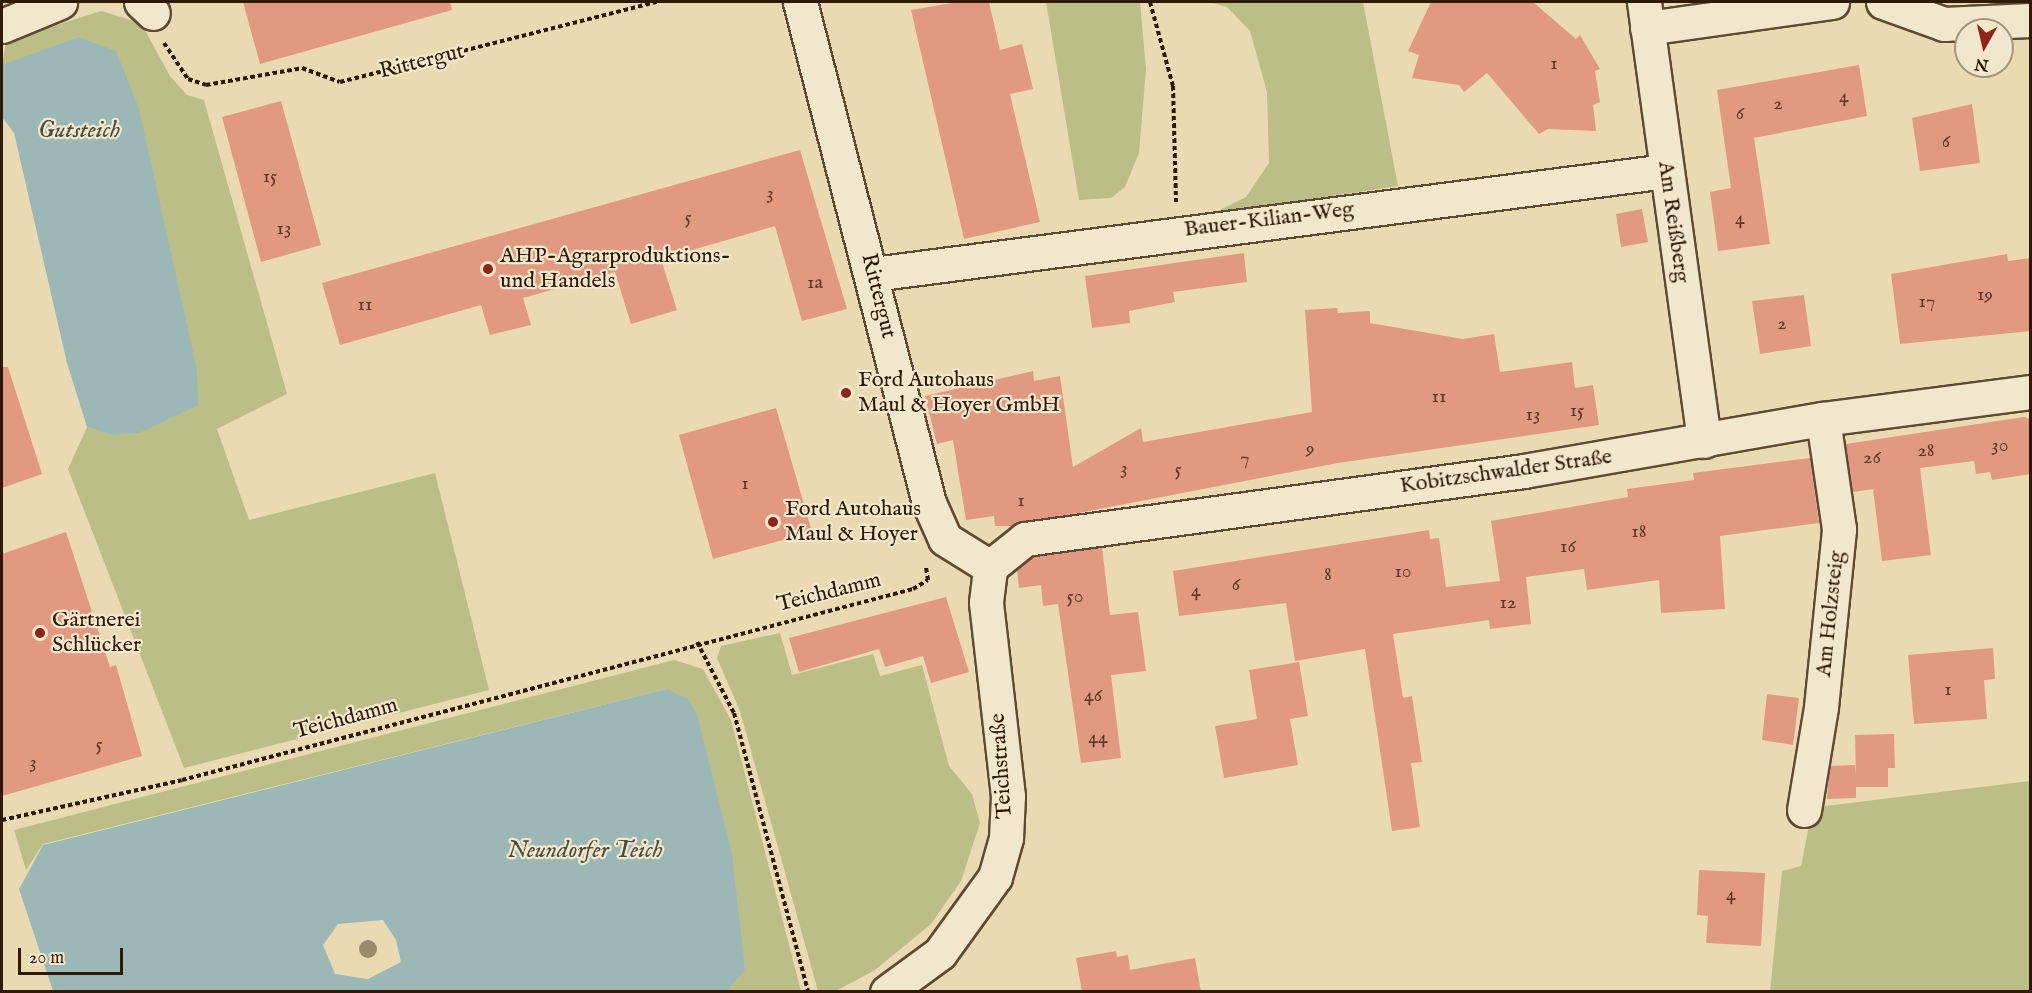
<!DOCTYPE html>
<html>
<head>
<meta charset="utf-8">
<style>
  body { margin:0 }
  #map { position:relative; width:2032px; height:993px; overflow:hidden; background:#eadab2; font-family:"IM FELL English",serif }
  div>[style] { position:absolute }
  .green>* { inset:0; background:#bcbe88 }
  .water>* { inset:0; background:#9bb8b6 }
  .building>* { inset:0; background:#e19982 }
  .path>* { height:4px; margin-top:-2px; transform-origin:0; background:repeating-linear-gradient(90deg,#2e1a07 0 4.5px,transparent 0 7.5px) }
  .roads { filter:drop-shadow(2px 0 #5d4a32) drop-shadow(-2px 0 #5d4a32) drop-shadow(0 2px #5d4a32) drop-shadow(0 -2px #5d4a32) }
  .minor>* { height:33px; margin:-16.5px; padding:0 16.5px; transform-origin:16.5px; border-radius:16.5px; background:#f1e7cd }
  .trees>* { width:18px; height:18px; margin:-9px; border-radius:50%; background:#9a8b69 }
  .dots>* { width:16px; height:16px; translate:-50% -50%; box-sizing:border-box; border:3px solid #f1e7cd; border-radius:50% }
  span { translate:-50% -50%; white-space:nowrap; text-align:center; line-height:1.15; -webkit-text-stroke:4.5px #f1e7cd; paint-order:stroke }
  .number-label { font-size:20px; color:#5b3a26 }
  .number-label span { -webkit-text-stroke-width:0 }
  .street-label { font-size:22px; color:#2e1a07 }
  .poi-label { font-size:22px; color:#2e1a07 }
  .left { translate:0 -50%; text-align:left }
  .water-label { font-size:24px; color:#4f493c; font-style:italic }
  .frame { position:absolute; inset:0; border:3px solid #2e1a07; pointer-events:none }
  .north { position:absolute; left:1954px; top:18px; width:60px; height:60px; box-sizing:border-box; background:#f1e7cd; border:2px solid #a3957e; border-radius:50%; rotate:188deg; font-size:16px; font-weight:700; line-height:24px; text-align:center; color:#2e1a07 }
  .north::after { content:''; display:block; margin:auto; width:21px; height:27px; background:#8f2418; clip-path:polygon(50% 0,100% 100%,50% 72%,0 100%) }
  .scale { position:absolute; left:18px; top:948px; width:105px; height:27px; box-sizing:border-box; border:3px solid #2e1a07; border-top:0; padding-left:8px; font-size:18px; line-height:21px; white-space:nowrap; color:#2e1a07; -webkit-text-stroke:4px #f1e7cd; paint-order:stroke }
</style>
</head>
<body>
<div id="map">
  <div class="green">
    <i style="clip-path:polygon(1046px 2px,1140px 2px,1146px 69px,1139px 153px,1125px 187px,1111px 198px,1079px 200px)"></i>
    <i style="clip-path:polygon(1209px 2px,1363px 2px,1398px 186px,1212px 214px,1246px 197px,1269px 163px,1267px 92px,1250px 31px,1227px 7px)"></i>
    <i style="clip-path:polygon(101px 11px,141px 23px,170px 76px,187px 95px,204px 100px,287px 394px,217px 429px,249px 520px,435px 473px,489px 690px,184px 768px,68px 469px,87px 427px,112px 435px,78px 37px,2px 66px,6px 41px)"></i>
    <i style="clip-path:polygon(780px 633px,792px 675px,873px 654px,880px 676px,922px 665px,949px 766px,972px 794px,980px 823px,961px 881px,931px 924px,875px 970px,836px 991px,818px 991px,740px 711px,717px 658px,721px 646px)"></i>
    <i style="clip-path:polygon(674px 660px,703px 669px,731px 720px,801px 991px,727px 991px,745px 969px,667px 689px,43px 844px,26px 870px,14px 830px)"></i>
    <i style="clip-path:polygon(1819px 774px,1817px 807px,2030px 781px,2030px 991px,1770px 992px,1782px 871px,1801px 866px)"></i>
  </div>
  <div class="water">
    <i style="clip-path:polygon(78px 37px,116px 51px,139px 109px,197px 370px,198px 405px,139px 433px,112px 435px,87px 427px,67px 363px,14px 133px,2px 117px,2px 65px)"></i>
    <i style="clip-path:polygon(evenodd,667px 689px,688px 699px,697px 714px,732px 854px,745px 970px,727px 991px,53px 991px,19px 889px,43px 845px,667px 689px,383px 920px,396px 940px,401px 962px,368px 979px,335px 974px,323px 945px,338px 924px,383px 920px)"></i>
  </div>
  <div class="building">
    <i style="clip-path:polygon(243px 2px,450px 2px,452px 10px,260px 64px)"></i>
    <i style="clip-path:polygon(958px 2px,989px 2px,1000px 50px,1022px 44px,1033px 89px,1010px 94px,1040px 222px,964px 239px,911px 10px)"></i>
    <i style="clip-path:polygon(1431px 2px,1533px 2px,1576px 39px,1580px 35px,1600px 69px,1595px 71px,1600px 102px,1593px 105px,1596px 131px,1548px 129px,1539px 134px,1487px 73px,1464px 92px,1459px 85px,1412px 78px,1419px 55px,1408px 51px)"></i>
    <i style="clip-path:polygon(1859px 65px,1867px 116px,1754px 138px,1770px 244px,1718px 251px,1710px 192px,1731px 188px,1717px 90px)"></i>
    <i style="clip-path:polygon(281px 101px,321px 245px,261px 262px,222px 117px)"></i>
    <i style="clip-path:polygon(1972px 104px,1980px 163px,1920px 171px,1912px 118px)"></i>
    <i style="clip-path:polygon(800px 150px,847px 309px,802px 321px,775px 226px,661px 259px,677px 310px,631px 324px,615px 272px,523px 298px,531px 325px,490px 335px,481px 305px,340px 345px,322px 283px)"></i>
    <i style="clip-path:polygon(1642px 209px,1648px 242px,1621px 247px,1616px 214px)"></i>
    <i style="clip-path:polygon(1244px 253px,1247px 282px,1173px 292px,1175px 302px,1129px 311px,1130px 323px,1092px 328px,1085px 276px)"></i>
    <i style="clip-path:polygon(2007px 254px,2008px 261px,2031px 258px,2031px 331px,1900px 344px,1891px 274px)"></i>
    <i style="clip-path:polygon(1804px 295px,1811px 346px,1760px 354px,1752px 301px)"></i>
    <i style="clip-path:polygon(1337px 308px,1338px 313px,1370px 311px,1370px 323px,1463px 339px,1494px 334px,1500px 372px,1572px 362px,1575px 388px,1593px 385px,1599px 425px,1338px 463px,1011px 526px,995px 526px,994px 516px,966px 520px,953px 440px,937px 444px,925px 396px,1033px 371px,1034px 381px,1060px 376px,1073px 467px,1141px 428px,1143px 442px,1312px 412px,1305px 310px)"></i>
    <i style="clip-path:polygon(2px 367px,8px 367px,42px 474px,2px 488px)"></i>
    <i style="clip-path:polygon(776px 408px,812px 532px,713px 559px,679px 435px)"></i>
    <i style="clip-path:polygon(2024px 417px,2031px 419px,2031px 474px,1992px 480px,1990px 472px,1976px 474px,1974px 461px,1920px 468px,1931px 555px,1882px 561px,1873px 489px,1853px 492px,1846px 444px)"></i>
    <i style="clip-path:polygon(1810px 458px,1819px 523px,1720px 536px,1725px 609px,1661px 613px,1659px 580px,1587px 590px,1584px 569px,1526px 577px,1531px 624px,1490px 629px,1489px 620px,1393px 634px,1403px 698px,1412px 696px,1422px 762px,1411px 763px,1420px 827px,1392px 831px,1365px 649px,1295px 661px,1286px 603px,1179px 616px,1173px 571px,1429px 530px,1430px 539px,1439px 538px,1446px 587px,1500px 581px,1491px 521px,1628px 497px,1627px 489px,1694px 480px,1693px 473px)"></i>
    <i style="clip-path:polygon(66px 532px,110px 667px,116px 665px,142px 756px,2px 796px,2px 554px)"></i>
    <i style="clip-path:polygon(1102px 547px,1110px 615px,1138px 612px,1146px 671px,1111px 675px,1121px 758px,1081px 763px,1058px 604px,1043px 606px,1041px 585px,1019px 588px,1017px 570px,1033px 557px)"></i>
    <i style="clip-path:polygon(946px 597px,969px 672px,931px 683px,923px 656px,885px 667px,879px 649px,799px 672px,789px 638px)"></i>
    <i style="clip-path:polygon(1993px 648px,1995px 679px,1984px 680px,1987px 719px,1914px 724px,1908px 655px)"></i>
    <i style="clip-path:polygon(1299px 662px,1308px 716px,1290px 719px,1298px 765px,1224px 778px,1215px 726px,1257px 719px,1249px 670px)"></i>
    <i style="clip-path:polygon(1767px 694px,1799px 698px,1793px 745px,1762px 740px)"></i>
    <i style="clip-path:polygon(1894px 734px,1895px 768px,1888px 768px,1888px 787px,1856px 787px,1856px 798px,1827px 799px,1830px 766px,1855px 765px,1856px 779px,1855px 735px)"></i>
    <i style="clip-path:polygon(1699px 870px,1765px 873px,1761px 946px,1706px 943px,1708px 916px,1697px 915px)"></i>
    <i style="clip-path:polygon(1116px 951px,1117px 957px,1128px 955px,1130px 970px,1195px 958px,1201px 992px,1082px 992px,1076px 958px)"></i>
  </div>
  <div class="path">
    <i style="left:1150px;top:2px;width:87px;rotate:74.7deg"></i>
    <i style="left:1173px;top:86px;width:116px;rotate:88.5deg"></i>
    <i style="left:164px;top:43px;width:43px;rotate:56.3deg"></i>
    <i style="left:188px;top:79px;width:19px;rotate:18deg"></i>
    <i style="left:206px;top:85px;width:97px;rotate:-10deg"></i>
    <i style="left:302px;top:68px;width:40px;rotate:20.2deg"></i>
    <i style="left:340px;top:82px;width:327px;rotate:-14.2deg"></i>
    <i style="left:697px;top:642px;width:80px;rotate:62.5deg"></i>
    <i style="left:734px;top:713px;width:289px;rotate:75.1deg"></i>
    <i style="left:2px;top:820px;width:184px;rotate:-12.5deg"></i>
    <i style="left:182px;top:780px;width:756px;rotate:-14.64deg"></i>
    <i style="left:913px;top:589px;width:17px;rotate:-31deg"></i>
    <i style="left:928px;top:580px;width:13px;rotate:-99deg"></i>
  </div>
  <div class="roads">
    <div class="minor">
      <i style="left:141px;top:2px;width:16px;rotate:43deg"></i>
      <i style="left:800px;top:2px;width:517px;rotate:75.56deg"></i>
      <i style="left:929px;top:503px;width:39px;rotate:66deg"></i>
      <i style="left:945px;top:539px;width:53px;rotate:31.9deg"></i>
      <i style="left:1644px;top:2px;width:443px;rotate:82.2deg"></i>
      <i style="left:1883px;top:2px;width:65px;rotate:19.8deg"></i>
      <i style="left:1944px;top:24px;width:86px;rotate:-2.7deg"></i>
      <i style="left:2px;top:26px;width:63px;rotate:-22.5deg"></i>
      <i style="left:1647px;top:28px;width:187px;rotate:-8deg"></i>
      <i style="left:873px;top:274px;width:800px;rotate:-7.4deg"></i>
      <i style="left:990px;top:567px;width:45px;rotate:-38.7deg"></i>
      <i style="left:1025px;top:539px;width:504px;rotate:-7.76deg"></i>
      <i style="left:1524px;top:471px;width:303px;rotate:-9.9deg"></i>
      <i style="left:1823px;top:419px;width:209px;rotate:-7.4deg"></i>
      <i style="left:1804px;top:810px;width:104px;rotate:-80.6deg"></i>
      <i style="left:1821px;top:707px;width:179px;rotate:-84.2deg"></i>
      <i style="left:1839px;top:529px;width:111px;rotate:-98.3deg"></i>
      <i style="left:887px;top:992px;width:66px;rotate:-36.3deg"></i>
      <i style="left:940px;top:953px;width:94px;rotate:-54.1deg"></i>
      <i style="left:995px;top:877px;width:41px;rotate:-74.2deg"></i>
      <i style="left:1006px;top:838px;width:42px;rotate:-87.3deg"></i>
      <i style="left:1008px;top:796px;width:195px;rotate:-96.5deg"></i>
      <i style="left:986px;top:602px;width:35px;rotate:-83deg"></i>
    </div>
  </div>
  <div class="trees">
    <i style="left:368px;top:949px"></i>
  </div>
  <div class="dots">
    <i style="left:488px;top:269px;background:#8f2418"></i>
    <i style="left:846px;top:393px;background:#8f2418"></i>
    <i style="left:773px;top:522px;background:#8f2418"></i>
    <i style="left:40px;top:633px;background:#8f2418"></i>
  </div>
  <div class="number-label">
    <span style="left:1554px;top:63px">1</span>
    <span style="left:1844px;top:96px">4</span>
    <span style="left:1778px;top:103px">2</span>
    <span style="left:1740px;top:113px">6</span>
    <span style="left:1946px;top:141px">6</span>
    <span style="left:270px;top:176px">15</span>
    <span style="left:770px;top:193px">3</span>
    <span style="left:688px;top:217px">5</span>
    <span style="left:1740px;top:218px">4</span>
    <span style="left:284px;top:228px">13</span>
    <span style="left:815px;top:282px">1a</span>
    <span style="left:1985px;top:294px">19</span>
    <span style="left:1927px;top:301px">17</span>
    <span style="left:365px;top:304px">11</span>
    <span style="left:1782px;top:323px">2</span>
    <span style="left:1439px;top:396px">11</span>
    <span style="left:1577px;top:410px">15</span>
    <span style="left:1533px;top:414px">13</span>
    <span style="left:2000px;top:445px">30</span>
    <span style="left:1310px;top:448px">9</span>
    <span style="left:1926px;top:450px">28</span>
    <span style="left:1872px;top:457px">26</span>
    <span style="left:1245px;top:458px">7</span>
    <span style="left:1124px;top:468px">3</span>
    <span style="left:1178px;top:469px">5</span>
    <span style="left:745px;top:483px">1</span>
    <span style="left:1021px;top:500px">1</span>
    <span style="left:1639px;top:531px">18</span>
    <span style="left:1568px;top:546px">16</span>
    <span style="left:1403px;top:571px">10</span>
    <span style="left:1328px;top:574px">8</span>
    <span style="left:1236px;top:584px">6</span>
    <span style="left:1196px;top:590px">4</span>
    <span style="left:1075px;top:596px">50</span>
    <span style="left:1508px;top:602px">12</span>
    <span style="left:1948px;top:689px">1</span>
    <span style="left:1093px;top:695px">46</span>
    <span style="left:1098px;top:737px">44</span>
    <span style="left:99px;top:744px">5</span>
    <span style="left:33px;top:762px">3</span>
    <span style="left:1731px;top:894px">4</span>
  </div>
  <div class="street-label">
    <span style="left:422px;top:62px;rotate:-14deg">Rittergut</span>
    <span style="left:1269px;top:220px;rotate:-7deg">Bauer-Kilian-Weg</span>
    <span style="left:1673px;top:222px;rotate:82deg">Am Reißberg</span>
    <span style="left:878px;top:296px;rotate:76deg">Rittergut</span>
    <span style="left:1506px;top:472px;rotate:-8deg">Kobitzschwalder Straße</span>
    <span style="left:829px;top:593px;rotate:-14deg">Teichdamm</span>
    <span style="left:1831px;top:614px;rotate:-84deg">Am Holzsteig</span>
    <span style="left:346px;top:719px;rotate:-15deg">Teichdamm</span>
    <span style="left:1002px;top:766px;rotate:-94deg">Teichstraße</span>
  </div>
  <div class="poi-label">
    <span class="left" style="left:500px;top:269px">AHP-Agrarproduktions-<br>und Handels</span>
    <span class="left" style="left:858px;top:393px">Ford Autohaus<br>Maul &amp; Hoyer GmbH</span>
    <span class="left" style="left:785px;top:522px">Ford Autohaus<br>Maul &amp; Hoyer</span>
    <span class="left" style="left:52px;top:633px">Gärtnerei<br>Schlücker</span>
  </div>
  <div class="water-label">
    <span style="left:79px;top:131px">Gutsteich</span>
    <span style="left:585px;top:851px">Neundorfer Teich</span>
  </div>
  <div class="frame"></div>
  <div class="north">N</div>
  <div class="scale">20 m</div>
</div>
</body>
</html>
